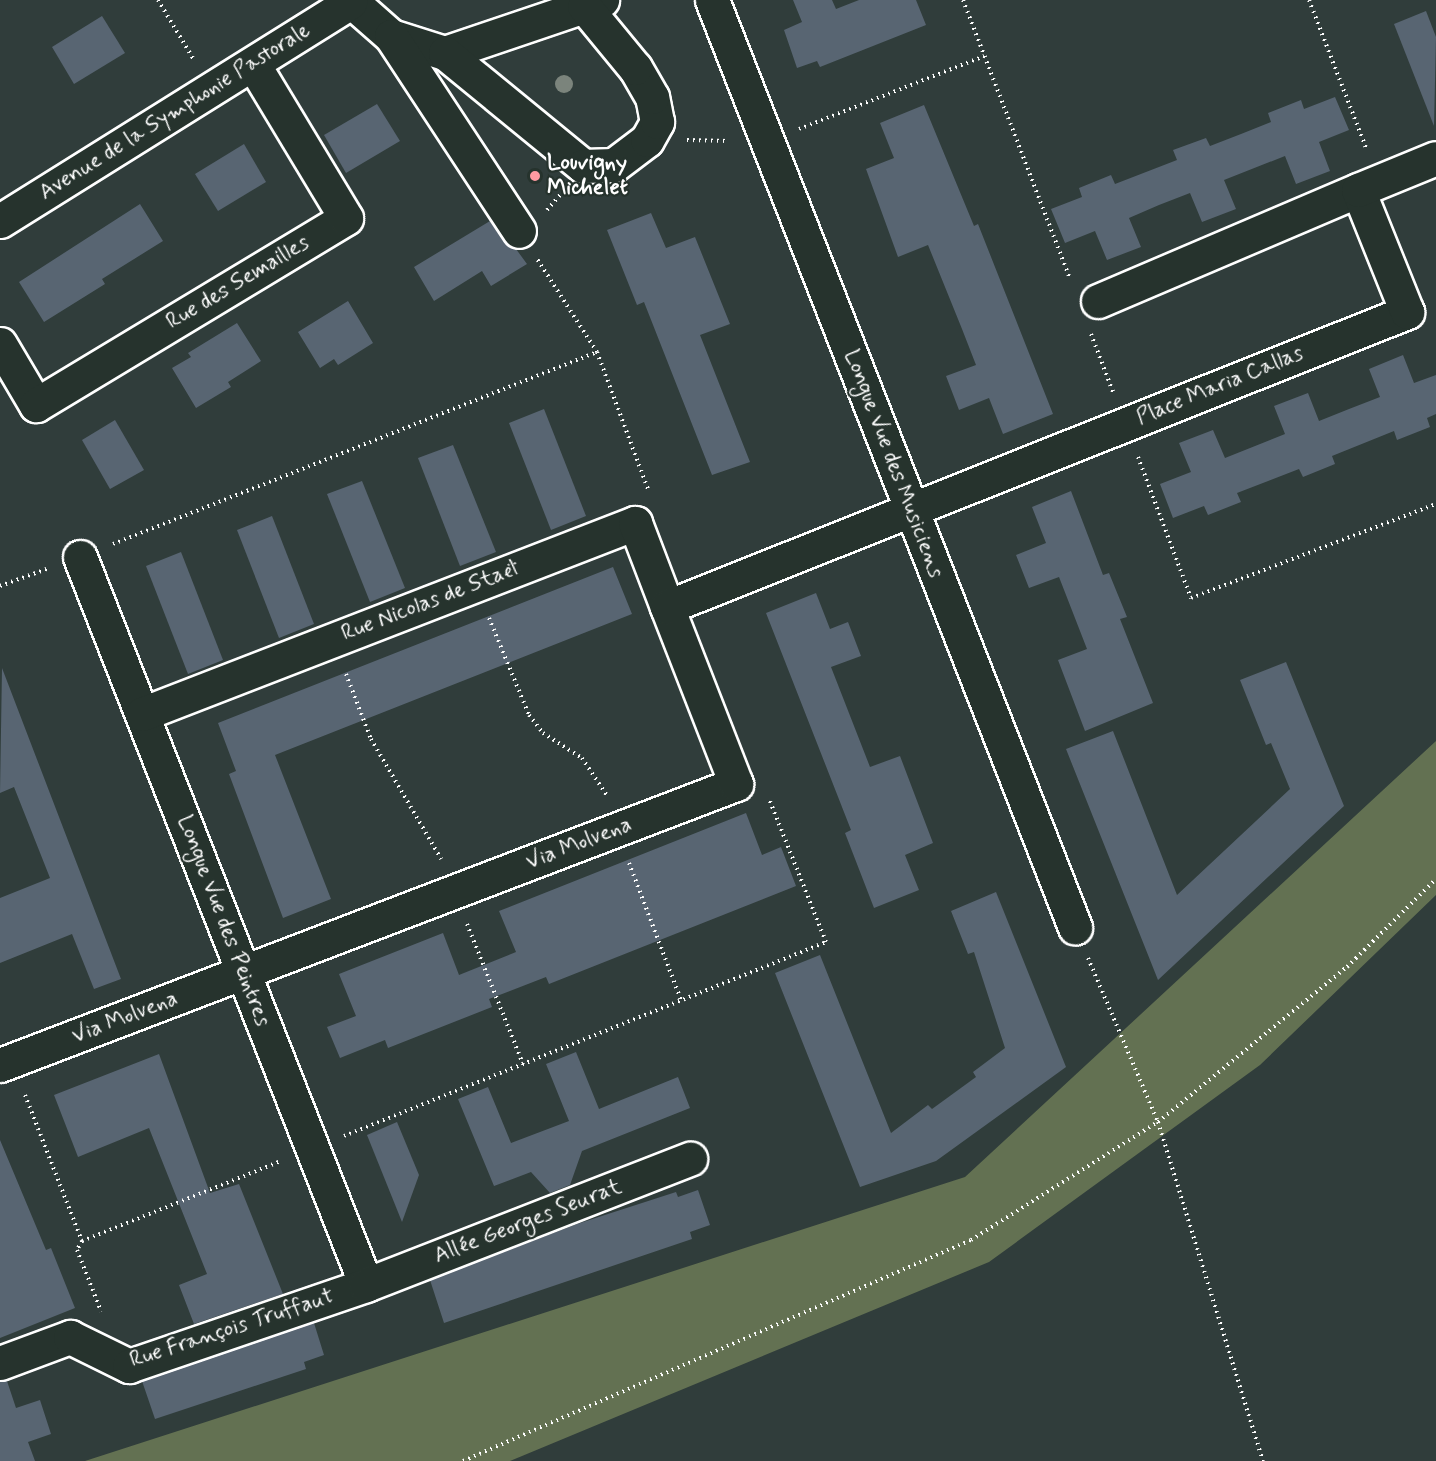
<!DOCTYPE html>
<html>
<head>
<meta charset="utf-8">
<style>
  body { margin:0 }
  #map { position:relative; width:1436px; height:1461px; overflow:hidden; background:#303d3b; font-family:Mynerve,sans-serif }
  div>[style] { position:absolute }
  .green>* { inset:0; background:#637152 }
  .building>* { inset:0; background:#586572 }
  .path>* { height:4px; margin-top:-2px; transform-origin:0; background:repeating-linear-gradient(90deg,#fff 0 1.5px,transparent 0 6px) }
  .roads { filter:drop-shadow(2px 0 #fff) drop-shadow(-2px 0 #fff) drop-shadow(0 2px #fff) drop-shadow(0 -2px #fff) }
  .minor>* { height:33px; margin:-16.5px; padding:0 16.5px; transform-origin:16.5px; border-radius:16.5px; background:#26332d }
  .trees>* { width:18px; height:18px; margin:-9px; border-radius:50%; background:#7b847c }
  .dots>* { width:16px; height:16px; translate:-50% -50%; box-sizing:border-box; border:3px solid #26332d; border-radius:50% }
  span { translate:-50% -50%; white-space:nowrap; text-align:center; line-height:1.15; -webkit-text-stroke:4.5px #26332d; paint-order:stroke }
  .street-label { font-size:22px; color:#fff }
  .poi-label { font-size:22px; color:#fff; font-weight:700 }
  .left { translate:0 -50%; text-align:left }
</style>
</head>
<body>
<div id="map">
  <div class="green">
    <i style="clip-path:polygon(1436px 741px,1436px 895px,1260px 1065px,989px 1262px,510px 1461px,85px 1461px,965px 1177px)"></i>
  </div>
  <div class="building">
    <i style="clip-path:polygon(793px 0,832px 0,836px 9px,859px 0,916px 0,926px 25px,820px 67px,817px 61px,797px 68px,784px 30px,802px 22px)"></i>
    <i style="clip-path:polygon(1426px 11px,1436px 37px,1434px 126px,1394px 24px)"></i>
    <i style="clip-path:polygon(102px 16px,125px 53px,74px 84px,52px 47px)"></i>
    <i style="clip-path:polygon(1335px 97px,1349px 130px,1319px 142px,1330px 171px,1296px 184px,1285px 156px,1224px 180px,1236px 209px,1202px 222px,1190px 193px,1159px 205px,1129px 218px,1141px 247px,1107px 260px,1095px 231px,1065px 243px,1051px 209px,1082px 197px,1079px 188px,1111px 175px,1115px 184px,1177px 160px,1173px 150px,1206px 138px,1210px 146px,1241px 134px,1271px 122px,1268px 113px,1301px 100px,1304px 109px)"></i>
    <i style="clip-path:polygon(377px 104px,400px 141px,346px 173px,324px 135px)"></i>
    <i style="clip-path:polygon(924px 105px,974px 226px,978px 224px,1053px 414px,1003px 434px,989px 398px,959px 410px,946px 376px,976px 365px,962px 329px,928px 245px,898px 257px,866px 169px,894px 158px,880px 123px)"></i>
    <i style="clip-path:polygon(244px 144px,266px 182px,218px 211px,195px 174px)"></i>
    <i style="clip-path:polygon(140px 204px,163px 241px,102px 279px,105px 284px,44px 322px,19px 282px)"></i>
    <i style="clip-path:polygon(651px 213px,666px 248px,695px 237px,730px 324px,700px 335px,750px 462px,712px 475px,644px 302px,637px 305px,607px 230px)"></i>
    <i style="clip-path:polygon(490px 221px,503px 241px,516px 249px,527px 264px,491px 286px,482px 271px,434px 301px,414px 267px)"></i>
    <i style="clip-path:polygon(348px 301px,373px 343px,338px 365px,334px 359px,320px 368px,298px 332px)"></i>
    <i style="clip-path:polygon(237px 323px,261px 361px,228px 382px,231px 387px,196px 408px,172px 368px,191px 357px,188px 353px)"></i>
    <i style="clip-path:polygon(1403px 355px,1414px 383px,1436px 375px,1436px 414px,1427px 418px,1430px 427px,1397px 440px,1394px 431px,1332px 456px,1335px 464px,1303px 477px,1299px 469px,1237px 493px,1241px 502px,1208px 515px,1204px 506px,1173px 518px,1160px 484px,1191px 472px,1179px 443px,1213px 430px,1225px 458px,1285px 434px,1274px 406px,1308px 393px,1319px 421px,1349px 409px,1380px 397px,1369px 369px)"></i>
    <i style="clip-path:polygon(544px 409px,586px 516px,551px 530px,509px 423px)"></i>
    <i style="clip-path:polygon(115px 420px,144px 470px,110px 489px,82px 440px)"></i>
    <i style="clip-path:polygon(453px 445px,496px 552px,460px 566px,418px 458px)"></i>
    <i style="clip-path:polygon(362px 481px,405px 588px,370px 602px,327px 494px)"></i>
    <i style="clip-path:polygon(1071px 491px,1103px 575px,1109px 573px,1127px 617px,1120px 619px,1153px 703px,1085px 731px,1058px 660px,1087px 649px,1059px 577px,1029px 588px,1016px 555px,1046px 543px,1032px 507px)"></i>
    <i style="clip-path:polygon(272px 516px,314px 624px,279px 638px,237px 530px)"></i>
    <i style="clip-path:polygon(181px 552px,223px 660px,188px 674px,146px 566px)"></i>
    <i style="clip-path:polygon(613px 567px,632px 614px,275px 755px,331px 899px,283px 918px,229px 774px,236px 771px,218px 723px)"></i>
    <i style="clip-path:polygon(816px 593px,830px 629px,848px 622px,861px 656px,831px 667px,870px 767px,900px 756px,933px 843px,905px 855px,919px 890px,874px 908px,845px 833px,851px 830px,766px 613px)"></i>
    <i style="clip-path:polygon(1286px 662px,1344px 806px,1158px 980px,1066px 749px,1113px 731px,1177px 895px,1290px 789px,1271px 743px,1266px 745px,1240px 680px)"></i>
    <i style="clip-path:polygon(2px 668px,121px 979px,94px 989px,72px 934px,0 963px,0 898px,50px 878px,14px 787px,0 793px)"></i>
    <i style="clip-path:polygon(746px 813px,762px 855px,781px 847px,796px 886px,549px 984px,546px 977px,489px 999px,492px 1007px,388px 1048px,385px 1040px,340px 1058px,327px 1027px,356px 1016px,339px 974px,443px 933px,459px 975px,516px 952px,499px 911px)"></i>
    <i style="clip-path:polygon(996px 892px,1066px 1067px,936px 1161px,860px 1187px,775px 973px,820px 955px,891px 1133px,928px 1105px,932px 1109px,976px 1077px,973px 1072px,1005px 1048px,974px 952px,968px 954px,951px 911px)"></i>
    <i style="clip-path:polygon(576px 1052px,599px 1109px,678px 1077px,690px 1108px,582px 1151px,570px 1185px,550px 1193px,531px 1172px,494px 1186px,458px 1099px,488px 1087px,511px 1143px,569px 1121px,546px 1064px)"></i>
    <i style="clip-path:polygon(159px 1054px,210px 1193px,239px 1184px,283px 1294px,194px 1324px,179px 1285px,207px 1274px,149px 1128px,78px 1157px,54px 1095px)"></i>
    <i style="clip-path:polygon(397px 1122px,419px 1175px,402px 1222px,367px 1135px)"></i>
    <i style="clip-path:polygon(0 1140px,46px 1250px,51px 1248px,75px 1308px,0 1338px)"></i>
    <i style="clip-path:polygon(698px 1190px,710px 1225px,690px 1232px,692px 1239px,444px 1323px,430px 1280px,577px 1224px,676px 1192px,678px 1197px)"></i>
    <i style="clip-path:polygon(314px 1323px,324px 1355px,304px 1362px,306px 1369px,155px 1419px,142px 1381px)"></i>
    <i style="clip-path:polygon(0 1381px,7px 1381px,16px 1408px,40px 1400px,51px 1434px,28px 1442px,35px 1461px,0 1461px)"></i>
  </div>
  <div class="path">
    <i style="left:158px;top:0;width:70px;rotate:59deg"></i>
    <i style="left:963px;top:0;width:299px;rotate:69deg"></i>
    <i style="left:1309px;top:0;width:161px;rotate:68.9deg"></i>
    <i style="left:799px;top:129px;width:199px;rotate:-21.5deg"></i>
    <i style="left:687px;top:140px;width:41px;rotate:1.4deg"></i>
    <i style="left:547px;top:210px;width:23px;rotate:-49deg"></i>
    <i style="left:1091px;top:334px;width:62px;rotate:69.2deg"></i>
    <i style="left:597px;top:352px;width:146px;rotate:69.6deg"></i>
    <i style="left:1138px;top:457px;width:151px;rotate:69.4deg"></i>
    <i style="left:1191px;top:598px;width:262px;rotate:-21deg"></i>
    <i style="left:113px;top:544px;width:521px;rotate:-21.64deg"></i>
    <i style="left:597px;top:352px;width:111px;rotate:-122.8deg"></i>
    <i style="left:0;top:586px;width:50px;rotate:-19.9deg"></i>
    <i style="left:489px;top:618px;width:105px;rotate:67.6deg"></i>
    <i style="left:529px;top:715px;width:23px;rotate:52deg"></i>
    <i style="left:543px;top:733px;width:46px;rotate:32.7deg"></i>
    <i style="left:582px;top:758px;width:47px;rotate:56.3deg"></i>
    <i style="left:346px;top:674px;width:70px;rotate:69deg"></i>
    <i style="left:371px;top:739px;width:139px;rotate:59.7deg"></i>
    <i style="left:629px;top:863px;width:147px;rotate:69.2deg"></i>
    <i style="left:467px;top:924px;width:151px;rotate:68.2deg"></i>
    <i style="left:1088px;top:958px;width:178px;rotate:66.9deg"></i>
    <i style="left:1158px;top:1122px;width:355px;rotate:72.8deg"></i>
    <i style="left:25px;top:1095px;width:157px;rotate:68.7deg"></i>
    <i style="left:82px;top:1241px;width:10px;rotate:119deg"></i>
    <i style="left:77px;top:1250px;width:66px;rotate:68.5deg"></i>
    <i style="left:344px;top:1136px;width:520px;rotate:-21.92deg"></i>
    <i style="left:826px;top:942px;width:154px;rotate:-111.7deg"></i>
    <i style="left:82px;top:1241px;width:212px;rotate:-21.9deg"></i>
    <i style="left:463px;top:1461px;width:554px;rotate:-23.51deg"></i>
    <i style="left:971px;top:1240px;width:221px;rotate:-32.3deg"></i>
    <i style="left:1158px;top:1122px;width:244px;rotate:-39.4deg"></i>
    <i style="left:1347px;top:967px;width:125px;rotate:-44.7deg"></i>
  </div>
  <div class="roads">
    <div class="minor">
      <i style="left:350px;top:0;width:55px;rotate:41.3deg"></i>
      <i style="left:391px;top:36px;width:57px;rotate:17.5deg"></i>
      <i style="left:445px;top:53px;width:166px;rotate:-18.7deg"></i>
      <i style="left:712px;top:0;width:996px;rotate:68.62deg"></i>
      <i style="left:391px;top:36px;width:233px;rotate:56.7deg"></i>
      <i style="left:445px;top:53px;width:178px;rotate:39.3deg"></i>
      <i style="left:583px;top:166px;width:31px;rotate:-2deg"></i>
      <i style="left:614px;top:165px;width:41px;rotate:-37.1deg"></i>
      <i style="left:647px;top:140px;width:21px;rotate:-61deg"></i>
      <i style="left:657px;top:122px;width:25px;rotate:-101deg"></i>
      <i style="left:652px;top:97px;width:34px;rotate:-120deg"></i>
      <i style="left:635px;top:68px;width:80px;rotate:-129.4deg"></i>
      <i style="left:0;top:221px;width:413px;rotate:-32deg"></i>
      <i style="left:1098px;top:301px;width:283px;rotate:-23.1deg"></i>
      <i style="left:0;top:344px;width:71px;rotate:59.5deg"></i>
      <i style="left:36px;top:405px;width:362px;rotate:-31.1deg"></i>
      <i style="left:346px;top:218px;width:180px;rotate:-121.1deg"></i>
      <i style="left:80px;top:557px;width:782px;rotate:68.55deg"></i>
      <i style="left:142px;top:714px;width:529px;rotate:-21.18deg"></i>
      <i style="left:635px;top:523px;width:90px;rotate:69.1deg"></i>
      <i style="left:0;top:1065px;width:788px;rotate:-20.9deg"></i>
      <i style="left:736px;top:784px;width:190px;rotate:-111.3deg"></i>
      <i style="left:667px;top:607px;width:797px;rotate:-21.73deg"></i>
      <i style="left:1407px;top:312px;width:131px;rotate:-111.9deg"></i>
      <i style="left:1358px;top:190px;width:84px;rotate:-22.3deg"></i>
      <i style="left:0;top:1363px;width:75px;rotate:-20.4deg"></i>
      <i style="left:70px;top:1337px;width:66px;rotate:26.2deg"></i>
      <i style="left:129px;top:1366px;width:250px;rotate:-18.9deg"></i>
      <i style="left:366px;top:1285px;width:348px;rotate:-21.3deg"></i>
    </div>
  </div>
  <div class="trees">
    <i style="left:564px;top:84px"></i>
  </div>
  <div class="dots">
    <i style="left:535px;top:176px;background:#ff9aa2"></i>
  </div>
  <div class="street-label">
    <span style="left:175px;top:112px;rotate:-32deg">Avenue de la Symphonie Pastorale</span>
    <span style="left:238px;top:283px;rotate:-31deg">Rue des Semailles</span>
    <span style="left:1220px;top:386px;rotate:-22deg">Place Maria Callas</span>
    <span style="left:893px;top:464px;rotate:69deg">Longue Vue des Musiciens</span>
    <span style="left:430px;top:602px;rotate:-21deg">Rue Nicolas de Staël</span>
    <span style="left:579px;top:844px;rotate:-21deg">Via Molvena</span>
    <span style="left:223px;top:921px;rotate:69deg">Longue Vue des Peintres</span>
    <span style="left:125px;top:1018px;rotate:-21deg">Via Molvena</span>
    <span style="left:528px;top:1222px;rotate:-21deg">Allée Georges Seurat</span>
    <span style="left:232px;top:1329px;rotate:-18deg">Rue François Truffaut</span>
  </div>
  <div class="poi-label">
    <span class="left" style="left:547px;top:176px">Louvigny<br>Michelet</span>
  </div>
</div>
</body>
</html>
